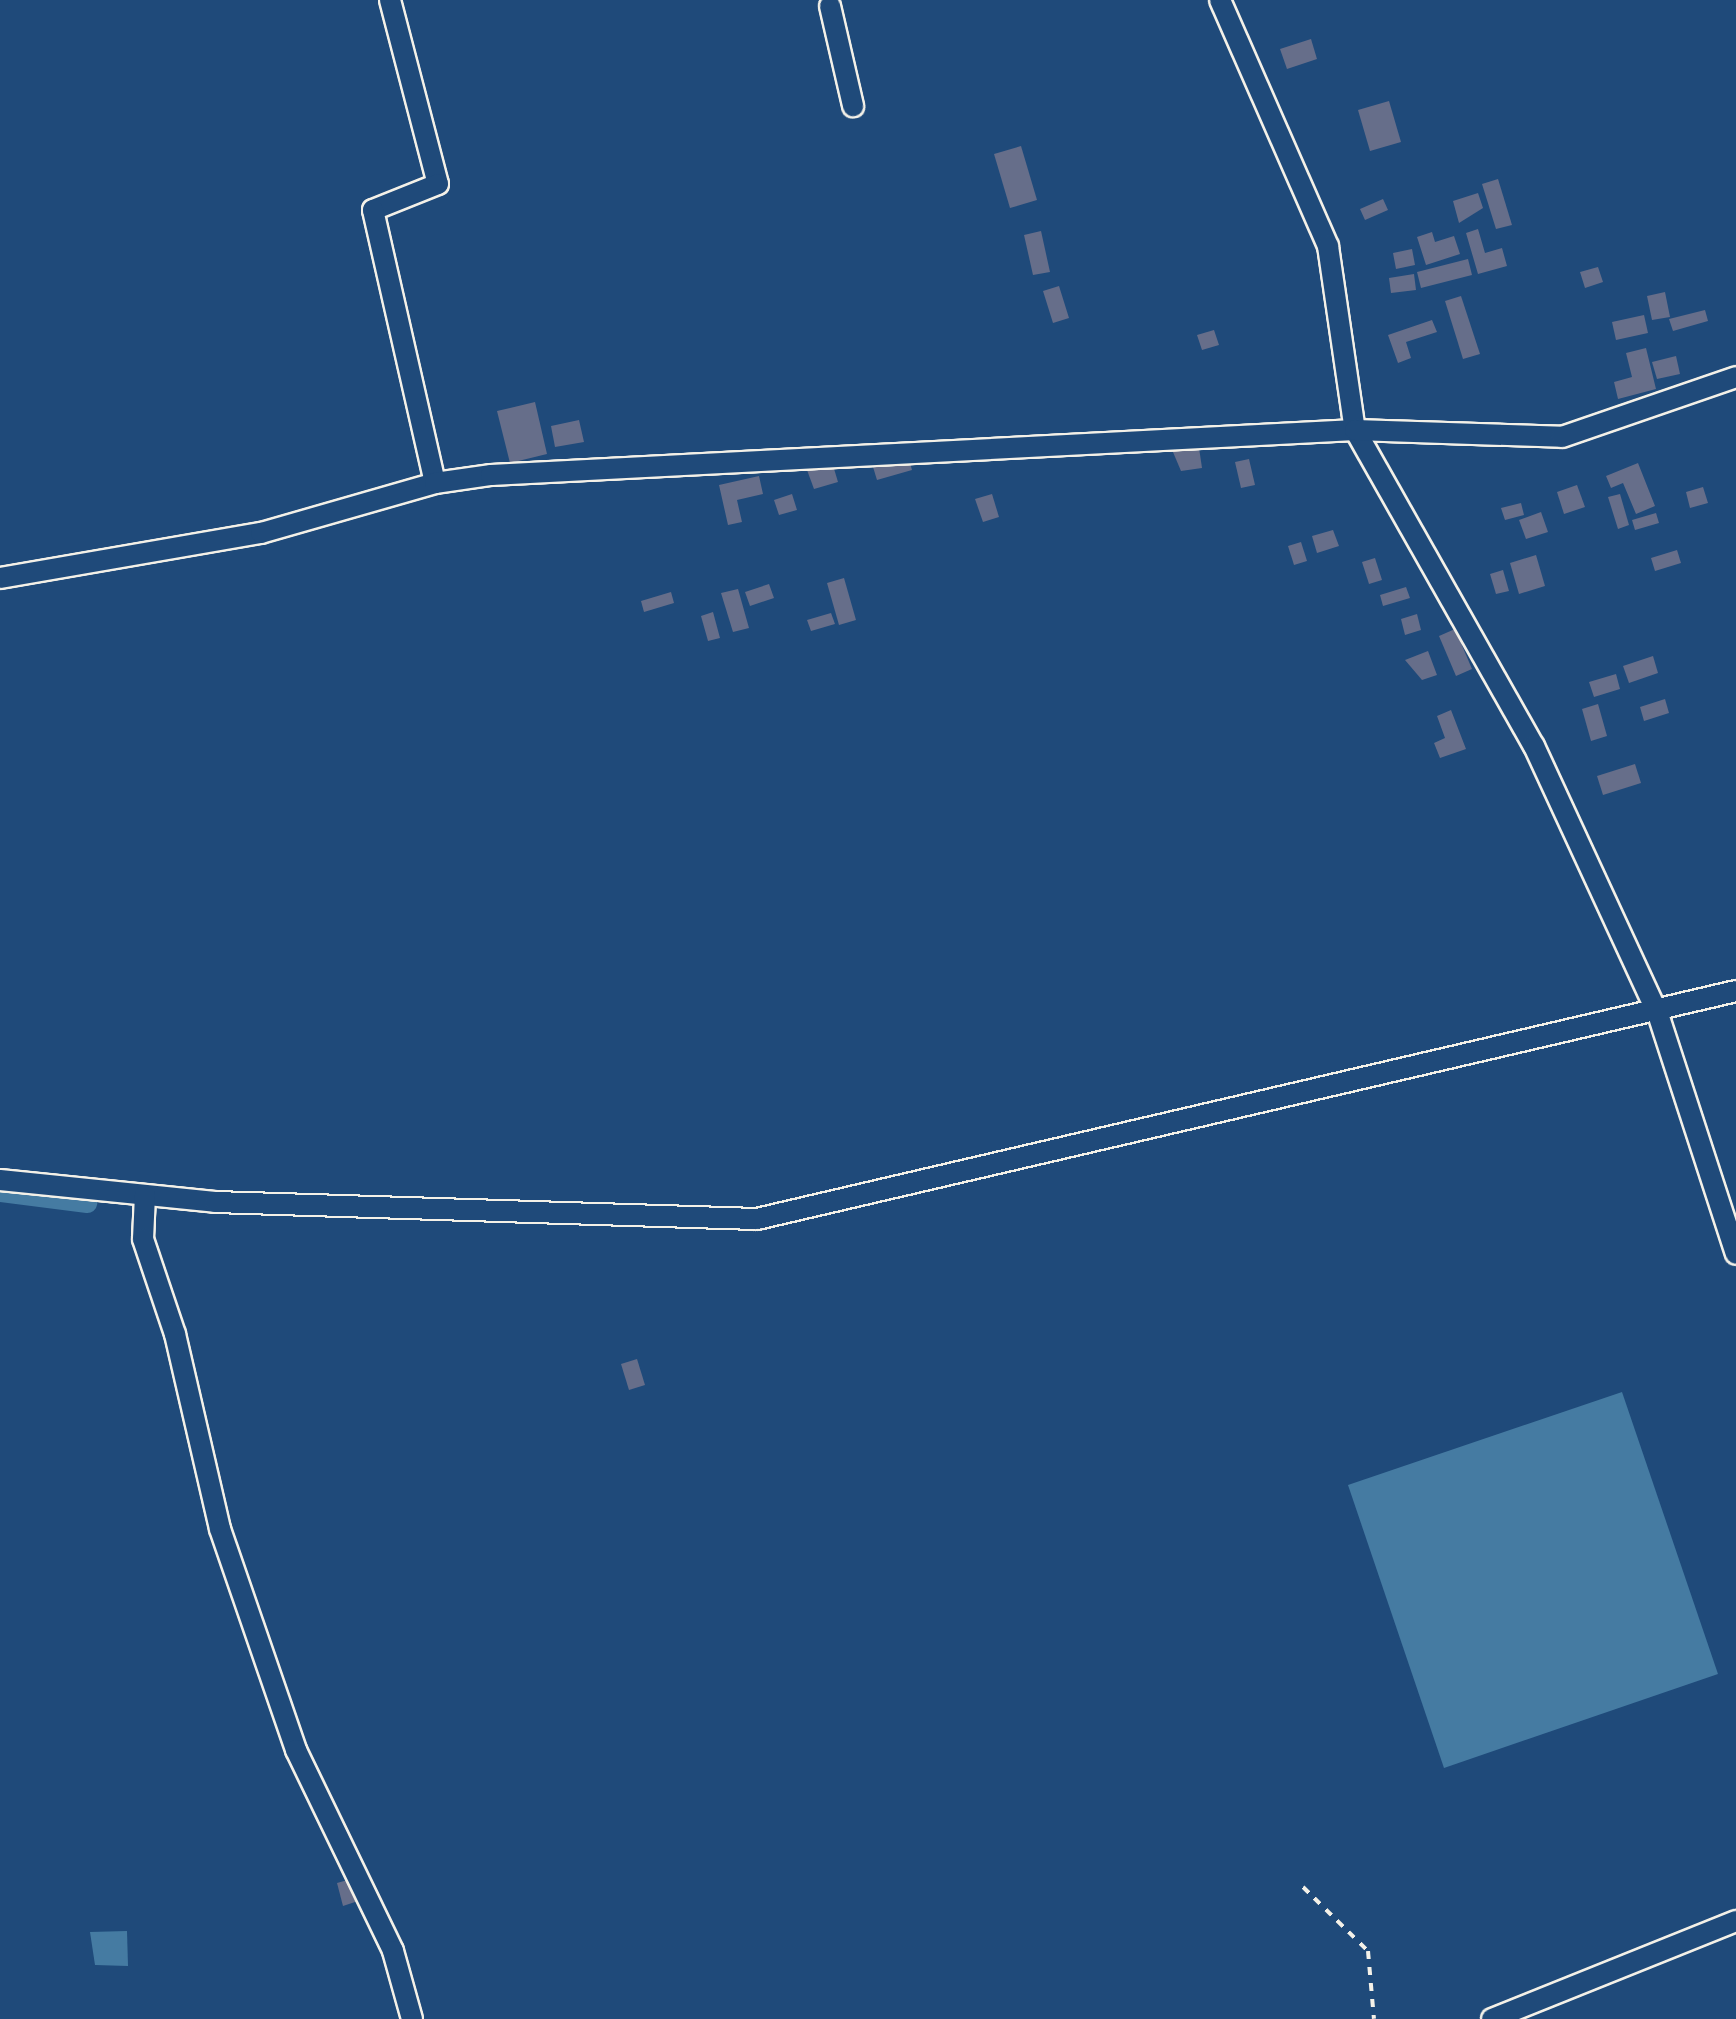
<!DOCTYPE html>
<html>
<head>
<meta charset="utf-8">
<style>
  body { margin:0 }
  #map { position:relative; width:1736px; height:2019px; overflow:hidden; background:#1f4a7a; font-family:Kalam,sans-serif }
  div>[style] { position:absolute }
  .water>* { inset:0; background:#457ba2 }
  .canal>* { height:20px; margin:-10px; padding:0 10px; transform-origin:10px; border-radius:10px; background:#457ba2 }
  .building>* { inset:0; background:#666e8a }
  .path>* { height:4px; margin-top:-2px; transform-origin:0; background:repeating-linear-gradient(90deg,#f4f1e8 0 8px,transparent 0 16px) }
  .roads { filter:drop-shadow(2px 0 #f4f1e8) drop-shadow(-2px 0 #f4f1e8) drop-shadow(0 2px #f4f1e8) drop-shadow(0 -2px #f4f1e8) }
  .minor>* { height:20px; margin:-10px; padding:0 10px; transform-origin:10px; border-radius:10px; background:#1f4a7a }
  span { translate:-50% -50%; white-space:nowrap; text-align:center; line-height:1.15; -webkit-text-stroke:8px #1f4a7a; paint-order:stroke }
</style>
</head>
<body>
<div id="map">
  <div class="water">
    <i style="clip-path:polygon(1622px 1392px,1718px 1674px,1444px 1768px,1348px 1485px)"></i>
    <i style="clip-path:polygon(127px 1931px,128px 1966px,95px 1965px,90px 1932px)"></i>
  </div>
  <div class="canal">
    <i style="left:0;top:1192px;width:88px;rotate:7.2deg"></i>
  </div>
  <div class="building">
    <i style="clip-path:polygon(1311px 39px,1317px 59px,1287px 69px,1280px 49px)"></i>
    <i style="clip-path:polygon(1389px 101px,1401px 142px,1370px 151px,1358px 110px)"></i>
    <i style="clip-path:polygon(1021px 146px,1037px 200px,1010px 208px,994px 154px)"></i>
    <i style="clip-path:polygon(1498px 179px,1512px 225px,1496px 229px,1482px 184px)"></i>
    <i style="clip-path:polygon(1478px 193px,1483px 208px,1459px 223px,1453px 201px)"></i>
    <i style="clip-path:polygon(1383px 199px,1388px 210px,1365px 220px,1360px 209px)"></i>
    <i style="clip-path:polygon(1478px 229px,1485px 253px,1502px 248px,1507px 266px,1478px 274px,1466px 233px)"></i>
    <i style="clip-path:polygon(1041px 231px,1050px 272px,1033px 275px,1024px 235px)"></i>
    <i style="clip-path:polygon(1432px 232px,1435px 242px,1454px 236px,1460px 254px,1426px 265px,1417px 237px)"></i>
    <i style="clip-path:polygon(1412px 249px,1415px 265px,1396px 269px,1393px 253px)"></i>
    <i style="clip-path:polygon(1468px 259px,1472px 275px,1421px 288px,1417px 272px)"></i>
    <i style="clip-path:polygon(1598px 267px,1603px 282px,1585px 288px,1580px 272px)"></i>
    <i style="clip-path:polygon(1414px 274px,1416px 290px,1391px 293px,1389px 278px)"></i>
    <i style="clip-path:polygon(1059px 286px,1069px 318px,1053px 323px,1043px 291px)"></i>
    <i style="clip-path:polygon(1665px 292px,1670px 317px,1652px 320px,1647px 296px)"></i>
    <i style="clip-path:polygon(1461px 296px,1480px 354px,1463px 359px,1445px 301px)"></i>
    <i style="clip-path:polygon(1705px 310px,1708px 321px,1673px 331px,1669px 319px)"></i>
    <i style="clip-path:polygon(1644px 315px,1648px 333px,1616px 340px,1612px 322px)"></i>
    <i style="clip-path:polygon(1432px 320px,1437px 332px,1406px 342px,1411px 358px,1398px 363px,1388px 335px)"></i>
    <i style="clip-path:polygon(1214px 330px,1219px 345px,1202px 350px,1197px 335px)"></i>
    <i style="clip-path:polygon(1646px 348px,1656px 389px,1618px 399px,1614px 382px,1632px 377px,1626px 353px)"></i>
    <i style="clip-path:polygon(1676px 356px,1680px 374px,1657px 379px,1652px 362px)"></i>
    <i style="clip-path:polygon(535px 402px,547px 454px,510px 463px,497px 411px)"></i>
    <i style="clip-path:polygon(579px 420px,584px 442px,555px 447px,551px 426px)"></i>
    <i style="clip-path:polygon(1198px 441px,1202px 468px,1181px 471px,1170px 445px)"></i>
    <i style="clip-path:polygon(908px 456px,912px 470px,877px 480px,873px 467px)"></i>
    <i style="clip-path:polygon(1249px 459px,1255px 485px,1241px 488px,1235px 462px)"></i>
    <i style="clip-path:polygon(832px 462px,838px 482px,814px 489px,807px 470px)"></i>
    <i style="clip-path:polygon(1638px 463px,1655px 506px,1636px 514px,1623px 483px,1611px 488px,1606px 476px)"></i>
    <i style="clip-path:polygon(759px 476px,763px 494px,737px 500px,742px 522px,728px 525px,719px 485px)"></i>
    <i style="clip-path:polygon(1577px 485px,1585px 507px,1564px 514px,1557px 492px)"></i>
    <i style="clip-path:polygon(1703px 487px,1708px 503px,1690px 508px,1686px 492px)"></i>
    <i style="clip-path:polygon(792px 494px,797px 510px,779px 515px,774px 500px)"></i>
    <i style="clip-path:polygon(992px 494px,999px 517px,983px 522px,975px 499px)"></i>
    <i style="clip-path:polygon(1620px 494px,1629px 525px,1618px 529px,1608px 497px)"></i>
    <i style="clip-path:polygon(1521px 503px,1524px 515px,1505px 520px,1501px 508px)"></i>
    <i style="clip-path:polygon(1541px 512px,1548px 532px,1526px 539px,1519px 520px)"></i>
    <i style="clip-path:polygon(1656px 513px,1659px 523px,1635px 530px,1632px 520px)"></i>
    <i style="clip-path:polygon(1333px 530px,1339px 546px,1317px 553px,1312px 536px)"></i>
    <i style="clip-path:polygon(1301px 542px,1307px 561px,1294px 565px,1288px 546px)"></i>
    <i style="clip-path:polygon(1677px 550px,1681px 563px,1655px 571px,1651px 558px)"></i>
    <i style="clip-path:polygon(1536px 555px,1545px 586px,1519px 594px,1510px 563px)"></i>
    <i style="clip-path:polygon(1375px 558px,1382px 580px,1369px 584px,1362px 562px)"></i>
    <i style="clip-path:polygon(1503px 570px,1509px 591px,1496px 594px,1490px 574px)"></i>
    <i style="clip-path:polygon(844px 578px,856px 620px,839px 625px,827px 583px)"></i>
    <i style="clip-path:polygon(769px 584px,774px 598px,750px 606px,745px 592px)"></i>
    <i style="clip-path:polygon(1406px 587px,1410px 598px,1383px 606px,1380px 595px)"></i>
    <i style="clip-path:polygon(738px 589px,749px 628px,733px 632px,721px 593px)"></i>
    <i style="clip-path:polygon(671px 592px,674px 603px,644px 612px,641px 601px)"></i>
    <i style="clip-path:polygon(713px 612px,720px 638px,708px 641px,701px 616px)"></i>
    <i style="clip-path:polygon(831px 613px,835px 624px,811px 631px,807px 620px)"></i>
    <i style="clip-path:polygon(1417px 614px,1421px 630px,1405px 635px,1401px 619px)"></i>
    <i style="clip-path:polygon(1455px 629px,1472px 669px,1456px 676px,1439px 636px)"></i>
    <i style="clip-path:polygon(1428px 651px,1437px 675px,1422px 680px,1405px 660px)"></i>
    <i style="clip-path:polygon(1653px 656px,1658px 673px,1629px 683px,1623px 666px)"></i>
    <i style="clip-path:polygon(1616px 674px,1620px 689px,1594px 697px,1589px 682px)"></i>
    <i style="clip-path:polygon(1665px 699px,1669px 713px,1644px 721px,1640px 707px)"></i>
    <i style="clip-path:polygon(1598px 704px,1607px 736px,1591px 741px,1582px 709px)"></i>
    <i style="clip-path:polygon(1451px 710px,1466px 749px,1440px 758px,1434px 743px,1445px 738px,1437px 716px)"></i>
    <i style="clip-path:polygon(1635px 764px,1641px 783px,1603px 795px,1597px 776px)"></i>
    <i style="clip-path:polygon(637px 1359px,645px 1385px,629px 1390px,621px 1364px)"></i>
    <i style="clip-path:polygon(351px 1879px,358px 1901px,343px 1906px,337px 1883px)"></i>
  </div>
  <div class="path">
    <i style="left:1303px;top:1887px;width:91px;rotate:44.6deg"></i>
    <i style="left:1368px;top:1951px;width:68px;rotate:85deg"></i>
  </div>
  <div class="roads">
    <div class="minor">
      <i style="left:390px;top:0;width:190px;rotate:75.4deg"></i>
      <i style="left:438px;top:184px;width:70px;rotate:158.2deg"></i>
      <i style="left:373px;top:210px;width:280px;rotate:77.2deg"></i>
      <i style="left:1220px;top:0;width:269px;rotate:66.3deg"></i>
      <i style="left:1328px;top:246px;width:186px;rotate:81.7deg"></i>
      <i style="left:1355px;top:430px;width:363px;rotate:60.5deg"></i>
      <i style="left:1534px;top:746px;width:295px;rotate:65.2deg"></i>
      <i style="left:1658px;top:1014px;width:252px;rotate:72deg"></i>
      <i style="left:830px;top:6px;width:103px;rotate:77deg"></i>
      <i style="left:0;top:578px;width:265px;rotate:-9.8deg"></i>
      <i style="left:261px;top:533px;width:181px;rotate:-16deg"></i>
      <i style="left:435px;top:483px;width:57px;rotate:-8.1deg"></i>
      <i style="left:491px;top:475px;width:865px;rotate:-2.98deg"></i>
      <i style="left:1355px;top:430px;width:207px;rotate:1.9deg"></i>
      <i style="left:1562px;top:437px;width:184px;rotate:-19deg"></i>
      <i style="left:0;top:1180px;width:216px;rotate:5.8deg"></i>
      <i style="left:215px;top:1202px;width:542px;rotate:1.8deg"></i>
      <i style="left:757px;top:1219px;width:1005px;rotate:-13.11deg"></i>
      <i style="left:145px;top:1195px;width:44px;rotate:92.6deg"></i>
      <i style="left:143px;top:1239px;width:100px;rotate:71.4deg"></i>
      <i style="left:175px;top:1334px;width:200px;rotate:77deg"></i>
      <i style="left:220px;top:1529px;width:234px;rotate:71deg"></i>
      <i style="left:296px;top:1750px;width:223px;rotate:64.2deg"></i>
      <i style="left:393px;top:1951px;width:71px;rotate:74.4deg"></i>
      <i style="left:1492px;top:2019px;width:263px;rotate:-21.9deg"></i>
    </div>
  </div>
</div>
</body>
</html>
